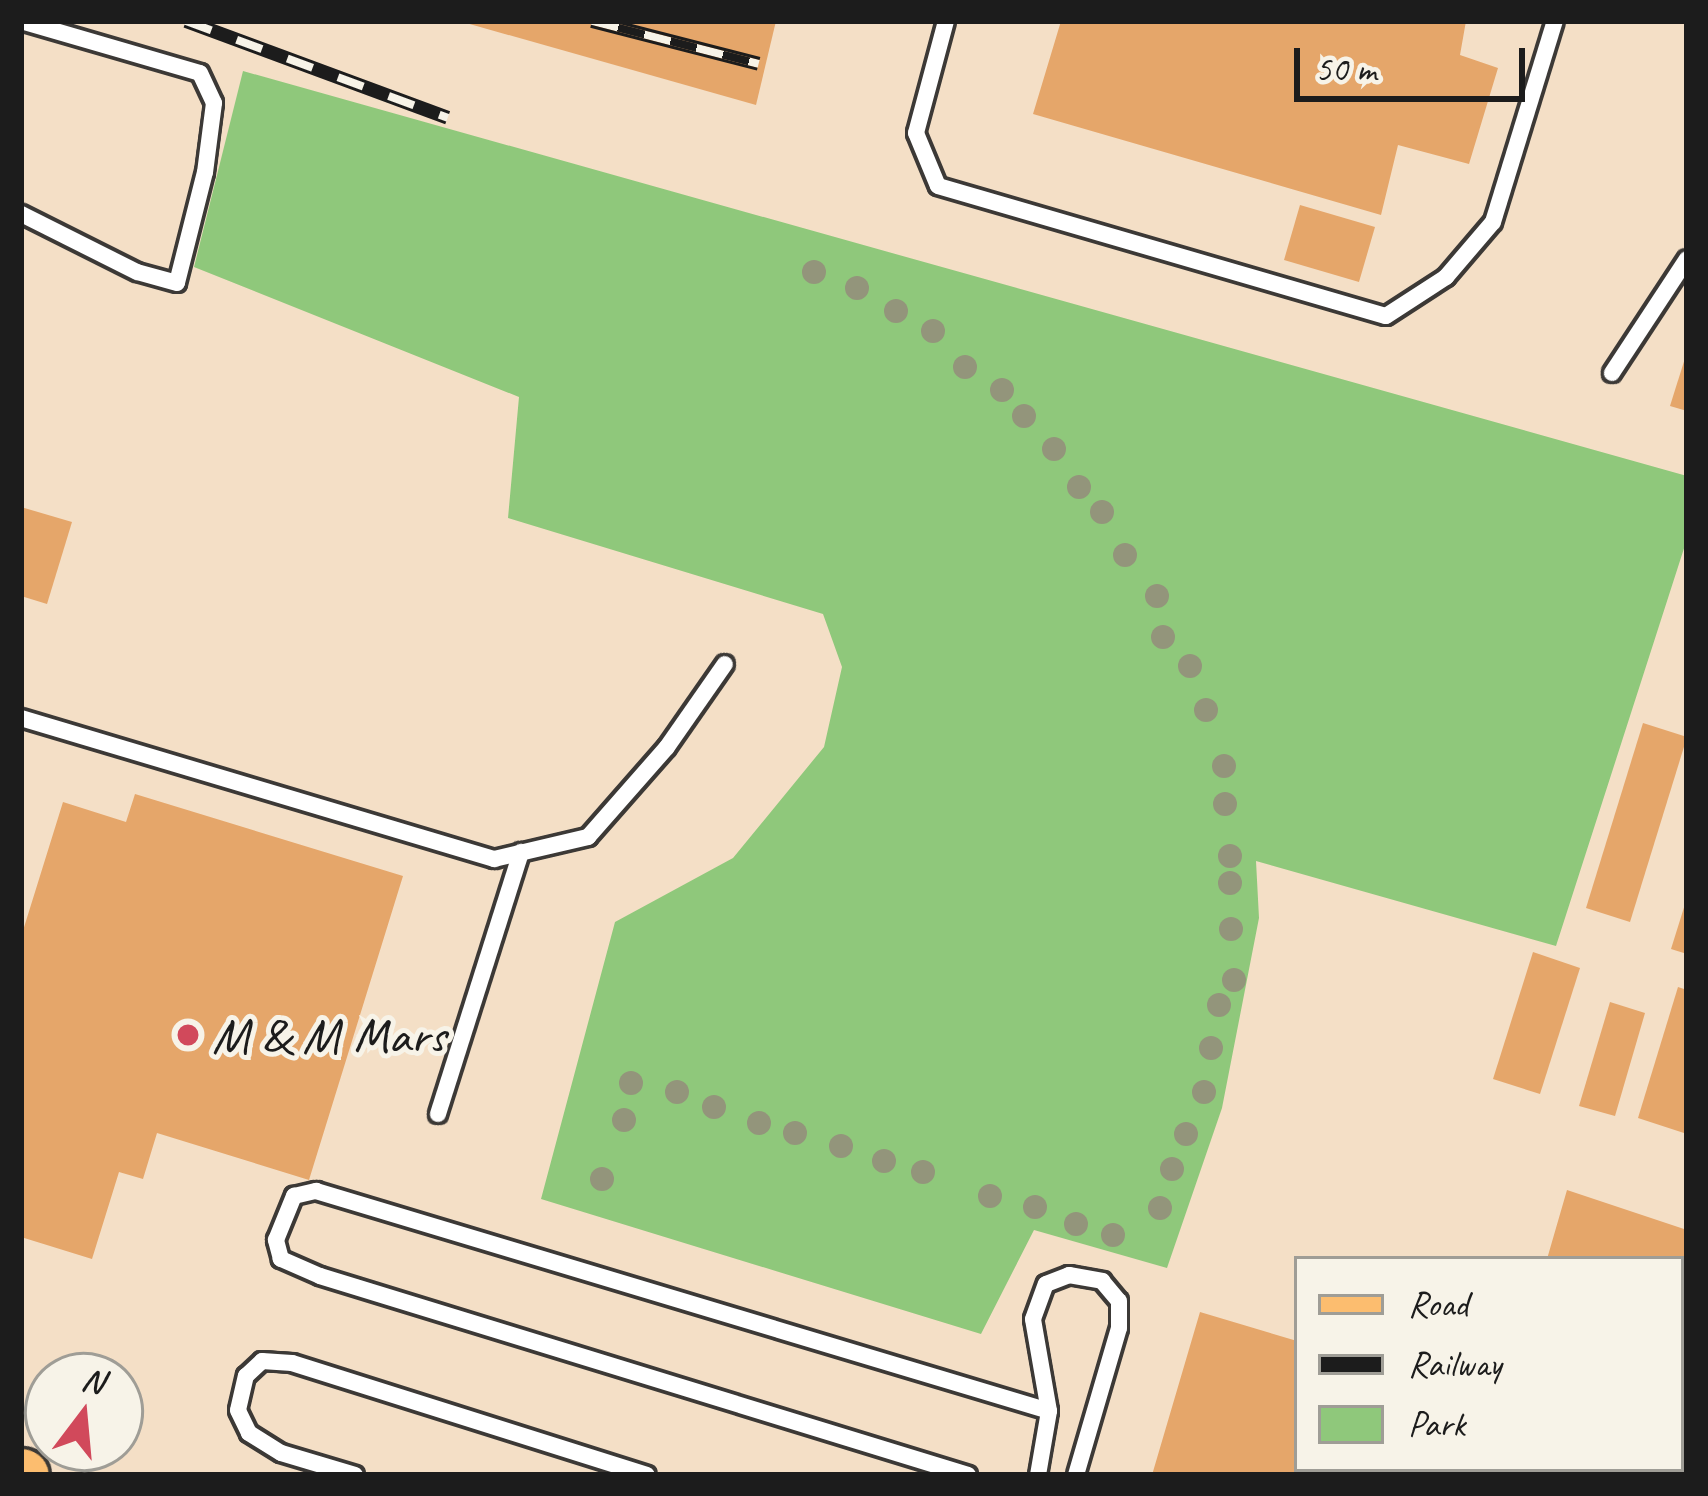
<!DOCTYPE html>
<html>
<head>
<meta charset="utf-8">
<style>
  body { margin:0 }
  #map { position:relative; width:1708px; height:1496px; overflow:hidden; background:#f4dfc6; font-family:Caveat,sans-serif }
  div>[style] { position:absolute }
  .green>* { inset:0; background:#8fc87b }
  .building>* { inset:0; background:#e5a66a }
  .roads { filter:drop-shadow(3px 0 #3c3936) drop-shadow(-3px 0 #3c3936) drop-shadow(0 3px #3c3936) drop-shadow(0 -3px #3c3936) }
  .lane>* { height:16px; margin:-8px; padding:0 8px; transform-origin:8px; border-radius:8px; background:#fff }
  .primary>* { height:51px; margin:-25.5px; padding:0 25.5px; transform-origin:25.5px; border-radius:25.5px; background:#fcbd6f }
  .rail>* { height:14px; margin-top:-7px; transform-origin:0; background:repeating-linear-gradient(90deg,#f7f3e8 0 27px,#1c1c1c 0 54px); box-sizing:border-box; border-block:3px solid #1c1c1c }
  .trees>* { width:24px; height:24px; margin:-12px; border-radius:50%; background:#93957b }
  .dots>* { width:33px; height:33px; translate:-50% -50%; box-sizing:border-box; border:6px solid #f7f3e8; border-radius:50% }
  span { translate:-50% -50%; white-space:nowrap; text-align:center; line-height:1.15; -webkit-text-stroke:10px #f7f3e8; paint-order:stroke }
  .poi-label { font-size:51px; color:#1c1c1c }
  .left { translate:0 -50%; text-align:left }
  .frame { position:absolute; inset:0; border:24px solid #1c1c1c; pointer-events:none }
  .legend { position:absolute; left:1294px; top:1256px; width:390px; height:216px; box-sizing:border-box; background:#f7f3e8; border:3px solid #9f9d96; margin:0; padding:15px 21px; list-style:none; font-size:36px; color:#1c1c1c }
  .legend li { display:flex; align-items:center; gap:24px; height:60px }
  .legend b { width:60px; border:3px solid #9f9d96 }
  .north { position:absolute; left:24px; top:1352px; width:120px; height:120px; box-sizing:border-box; background:#f7f3e8; border:3px solid #9f9d96; border-radius:50%; rotate:16deg; font-size:33px; font-weight:700; line-height:48px; text-align:center; color:#1c1c1c }
  .north::after { content:''; display:block; margin:auto; width:42px; height:54px; background:#d1495b; clip-path:polygon(50% 0,100% 100%,50% 72%,0 100%) }
  .scale { position:absolute; left:1294px; top:48px; width:231px; height:54px; box-sizing:border-box; border:6px solid #1c1c1c; border-top:0; padding-left:15px; font-size:36px; line-height:42px; white-space:nowrap; color:#1c1c1c; -webkit-text-stroke:9px #f7f3e8; paint-order:stroke }
</style>
</head>
<body>
<div id="map">
  <div class="green">
    <i style="clip-path:polygon(243px 71px,1687px 476px,1687px 539px,1556px 946px,1256px 861px,1259px 918px,1222px 1108px,1167px 1268px,1034px 1230px,981px 1334px,541px 1199px,615px 922px,733px 858px,824px 747px,842px 667px,823px 614px,508px 518px,519px 397px,194px 267px)"></i>
  </div>
  <div class="building">
    <i style="clip-path:polygon(459px 21px,776px 21px,756px 105px)"></i>
    <i style="clip-path:polygon(1061px 21px,1466px 21px,1460px 55px,1498px 68px,1469px 164px,1398px 145px,1381px 215px,1033px 114px)"></i>
    <i style="clip-path:polygon(1300px 205px,1375px 227px,1359px 282px,1284px 260px)"></i>
    <i style="clip-path:polygon(1686px 355px,1687px 355px,1687px 411px,1670px 406px)"></i>
    <i style="clip-path:polygon(21px 507px,72px 522px,47px 604px,21px 596px)"></i>
    <i style="clip-path:polygon(1643px 723px,1687px 737px,1630px 922px,1586px 908px)"></i>
    <i style="clip-path:polygon(135px 794px,403px 876px,309px 1180px,157px 1133px,143px 1179px,119px 1172px,92px 1259px,21px 1237px,21px 937px,63px 802px,126px 822px)"></i>
    <i style="clip-path:polygon(1686px 901px,1687px 901px,1687px 954px,1671px 949px)"></i>
    <i style="clip-path:polygon(1533px 952px,1580px 968px,1540px 1094px,1493px 1079px)"></i>
    <i style="clip-path:polygon(1678px 987px,1687px 990px,1687px 1134px,1638px 1118px)"></i>
    <i style="clip-path:polygon(1610px 1002px,1645px 1013px,1615px 1116px,1579px 1106px)"></i>
    <i style="clip-path:polygon(1567px 1190px,1687px 1230px,1687px 1323px,1681px 1321px,1681px 1259px,1547px 1259px)"></i>
    <i style="clip-path:polygon(1200px 1312px,1297px 1341px,1297px 1469px,1349px 1469px,1347px 1475px,1152px 1475px)"></i>
  </div>
  <div class="roads">
    <div class="lane">
      <i style="left:21px;top:21px;width:186px;rotate:16.2deg"></i>
      <i style="left:200px;top:73px;width:33px;rotate:65deg"></i>
      <i style="left:214px;top:103px;width:70px;rotate:97.4deg"></i>
      <i style="left:205px;top:172px;width:114px;rotate:104.2deg"></i>
      <i style="left:177px;top:283px;width:41px;rotate:-164.6deg"></i>
      <i style="left:137px;top:272px;width:130px;rotate:-153.4deg"></i>
      <i style="left:946px;top:21px;width:116px;rotate:105deg"></i>
      <i style="left:916px;top:133px;width:57px;rotate:67.5deg"></i>
      <i style="left:938px;top:186px;width:466px;rotate:16.2deg"></i>
      <i style="left:1386px;top:316px;width:72px;rotate:-33deg"></i>
      <i style="left:1446px;top:277px;width:72px;rotate:-49.5deg"></i>
      <i style="left:1493px;top:222px;width:210px;rotate:-72.9deg"></i>
      <i style="left:1612px;top:373px;width:136px;rotate:-56.7deg"></i>
      <i style="left:21px;top:718px;width:494px;rotate:16.6deg"></i>
      <i style="left:494px;top:859px;width:97px;rotate:-13.2deg"></i>
      <i style="left:588px;top:837px;width:120px;rotate:-48.7deg"></i>
      <i style="left:667px;top:747px;width:101px;rotate:-55.1deg"></i>
      <i style="left:438px;top:1114px;width:275px;rotate:-72.4deg"></i>
      <i style="left:355px;top:1475px;width:77px;rotate:-163.4deg"></i>
      <i style="left:281px;top:1453px;width:38px;rotate:-148deg"></i>
      <i style="left:249px;top:1433px;width:25px;rotate:-116deg"></i>
      <i style="left:238px;top:1410px;width:35px;rotate:-77deg"></i>
      <i style="left:246px;top:1376px;width:22px;rotate:-43deg"></i>
      <i style="left:262px;top:1361px;width:30px;rotate:4deg"></i>
      <i style="left:292px;top:1363px;width:372px;rotate:17.5deg"></i>
      <i style="left:968px;top:1475px;width:678px;rotate:-162.93deg"></i>
      <i style="left:320px;top:1276px;width:43px;rotate:-156.4deg"></i>
      <i style="left:281px;top:1259px;width:20px;rotate:-105deg"></i>
      <i style="left:276px;top:1240px;width:48px;rotate:-67.8deg"></i>
      <i style="left:294px;top:1196px;width:23px;rotate:-13deg"></i>
      <i style="left:316px;top:1191px;width:765px;rotate:16.71deg"></i>
      <i style="left:1038px;top:1475px;width:65px;rotate:-80.2deg"></i>
      <i style="left:1049px;top:1411px;width:93px;rotate:-99.9deg"></i>
      <i style="left:1033px;top:1319px;width:37px;rotate:-70deg"></i>
      <i style="left:1046px;top:1284px;width:25px;rotate:-21deg"></i>
      <i style="left:1069px;top:1275px;width:34px;rotate:10deg"></i>
      <i style="left:1102px;top:1281px;width:26px;rotate:50deg"></i>
      <i style="left:1119px;top:1301px;width:27px;rotate:90deg"></i>
      <i style="left:1119px;top:1328px;width:153px;rotate:106.3deg"></i>
      <i style="left:1414px;top:1475px;width:6px;rotate:-72deg"></i>
    </div>
    <div class="primary">
      <i style="left:21px;top:1474px;width:2px;rotate:27deg"></i>
    </div>
  </div>
  <div class="rail">
    <i style="left:186px;top:21px;width:279px;rotate:20.3deg"></i>
    <i style="left:592px;top:21px;width:172px;rotate:14.4deg"></i>
  </div>
  <div class="trees">
    <i style="left:814px;top:272px"></i>
    <i style="left:857px;top:288px"></i>
    <i style="left:896px;top:311px"></i>
    <i style="left:933px;top:331px"></i>
    <i style="left:965px;top:367px"></i>
    <i style="left:1002px;top:390px"></i>
    <i style="left:1024px;top:416px"></i>
    <i style="left:1054px;top:449px"></i>
    <i style="left:1079px;top:487px"></i>
    <i style="left:1102px;top:512px"></i>
    <i style="left:1125px;top:555px"></i>
    <i style="left:1157px;top:596px"></i>
    <i style="left:1163px;top:637px"></i>
    <i style="left:1190px;top:666px"></i>
    <i style="left:1206px;top:710px"></i>
    <i style="left:1224px;top:766px"></i>
    <i style="left:1225px;top:804px"></i>
    <i style="left:1230px;top:856px"></i>
    <i style="left:1230px;top:883px"></i>
    <i style="left:1231px;top:929px"></i>
    <i style="left:1234px;top:980px"></i>
    <i style="left:1219px;top:1005px"></i>
    <i style="left:1211px;top:1048px"></i>
    <i style="left:631px;top:1083px"></i>
    <i style="left:677px;top:1092px"></i>
    <i style="left:1204px;top:1092px"></i>
    <i style="left:714px;top:1107px"></i>
    <i style="left:624px;top:1120px"></i>
    <i style="left:759px;top:1123px"></i>
    <i style="left:795px;top:1133px"></i>
    <i style="left:1186px;top:1134px"></i>
    <i style="left:841px;top:1146px"></i>
    <i style="left:884px;top:1161px"></i>
    <i style="left:1172px;top:1169px"></i>
    <i style="left:923px;top:1172px"></i>
    <i style="left:602px;top:1179px"></i>
    <i style="left:990px;top:1196px"></i>
    <i style="left:1035px;top:1207px"></i>
    <i style="left:1160px;top:1208px"></i>
    <i style="left:1076px;top:1224px"></i>
    <i style="left:1113px;top:1235px"></i>
  </div>
  <div class="dots">
    <i style="left:188px;top:1035px;background:#d1495b"></i>
  </div>
  <div class="poi-label">
    <span class="left" style="left:212px;top:1035px">M &amp; M Mars</span>
  </div>
  <div class="frame"></div>
  <ul class="legend">
  <li><b style="height:15px;background:#fcbd6f"></b>Road</li>
  <li><b style="height:15px;background:#1c1c1c"></b>Railway</li>
  <li><b style="height:33px;background:#8fc87b"></b>Park</li>
  </ul>
  <div class="north">N</div>
  <div class="scale">50 m</div>
</div>
</body>
</html>
